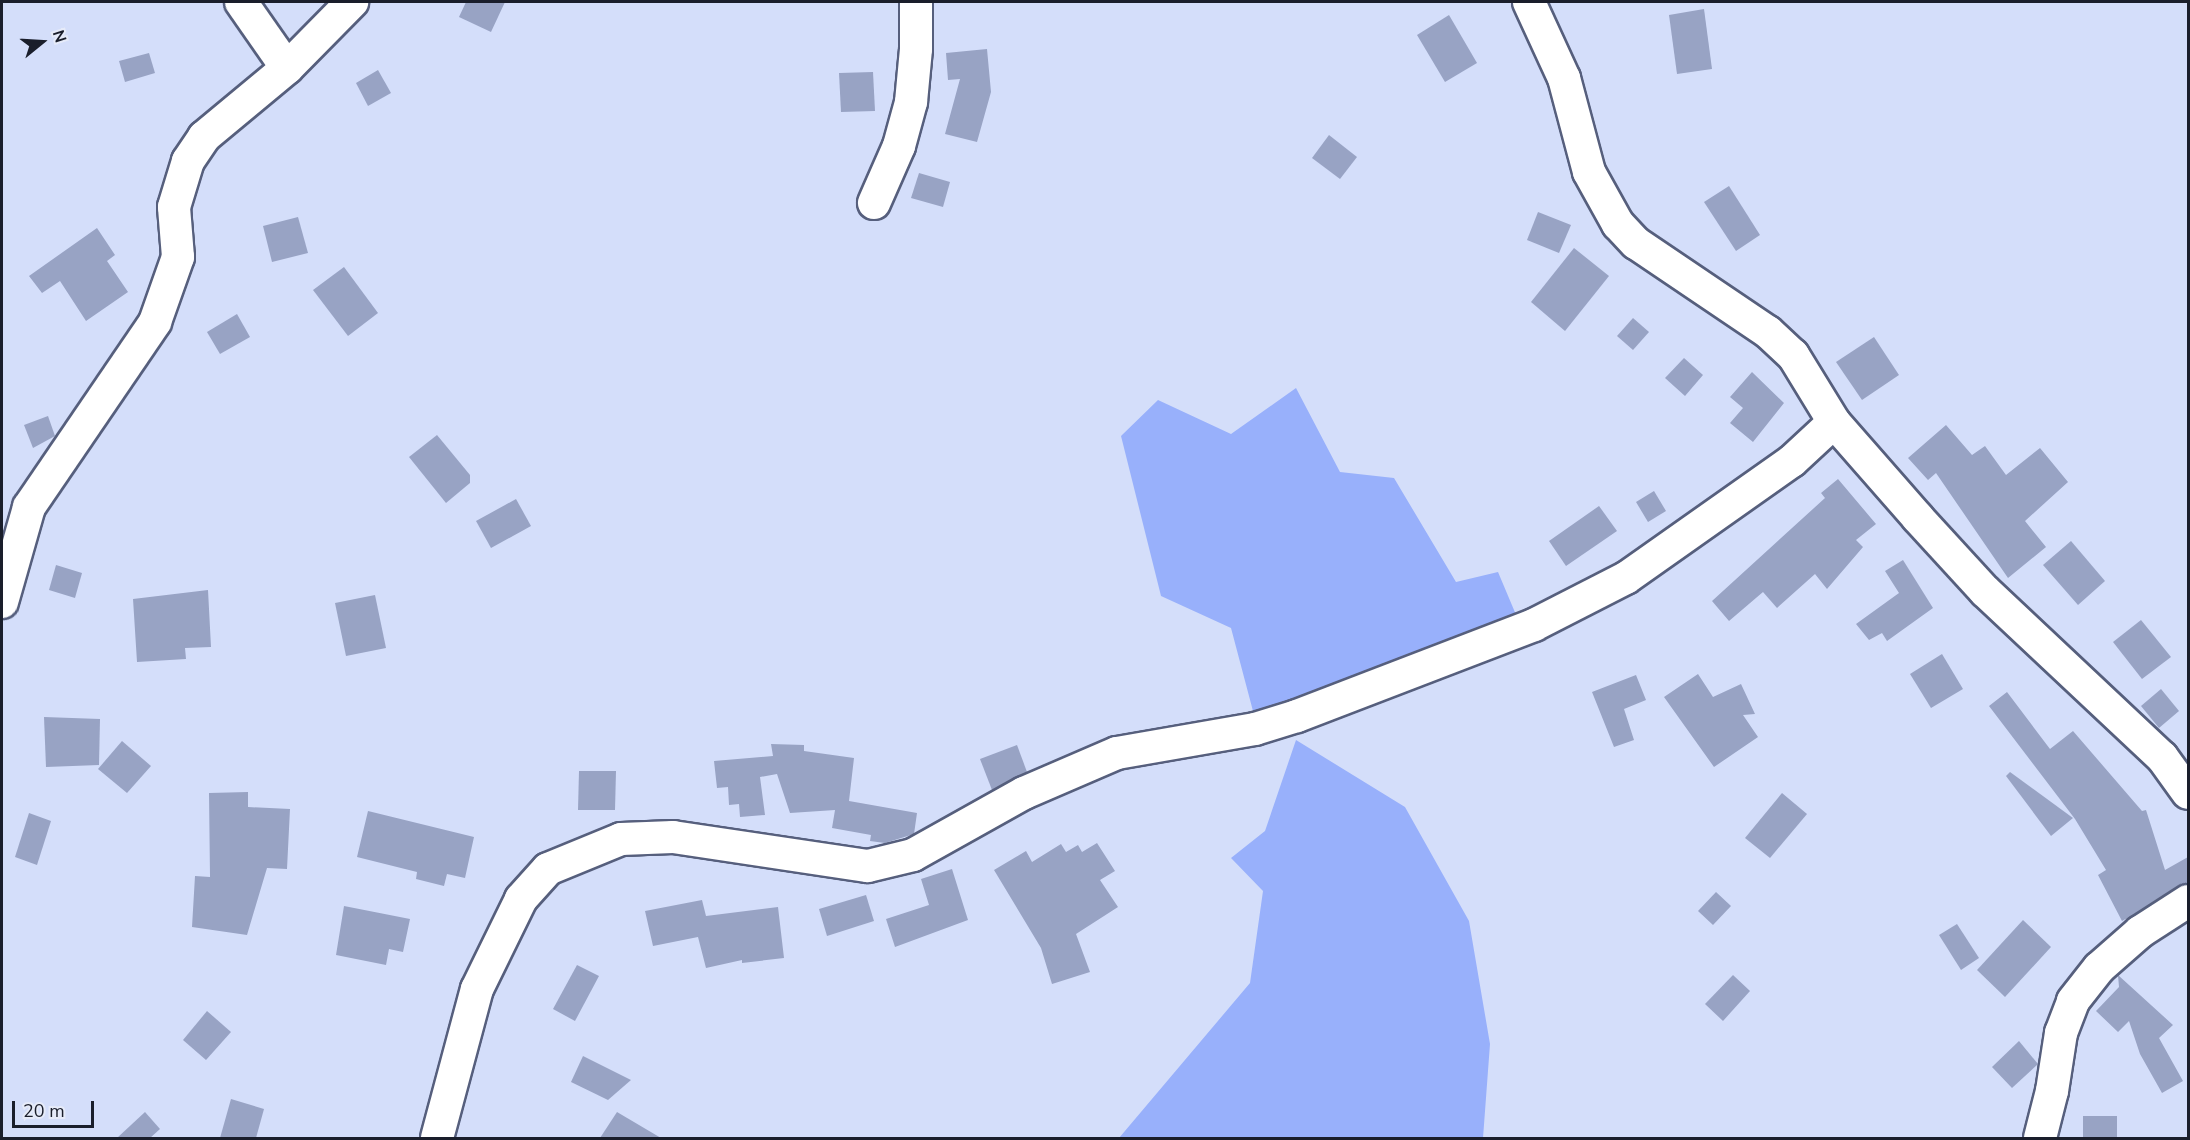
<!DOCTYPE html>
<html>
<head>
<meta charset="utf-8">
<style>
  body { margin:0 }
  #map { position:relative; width:2190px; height:1140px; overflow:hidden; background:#d4defa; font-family:"Nunito Sans",sans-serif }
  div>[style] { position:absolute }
  .green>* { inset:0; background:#98b0fb }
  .building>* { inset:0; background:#98a3c4 }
  .roads { filter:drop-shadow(2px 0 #565f7d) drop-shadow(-2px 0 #565f7d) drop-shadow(0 2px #565f7d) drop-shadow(0 -2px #565f7d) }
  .minor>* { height:32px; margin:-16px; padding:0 16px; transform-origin:16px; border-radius:16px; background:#fff }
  span { translate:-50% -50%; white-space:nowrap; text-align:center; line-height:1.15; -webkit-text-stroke:5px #e6ebf9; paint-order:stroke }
  .frame { position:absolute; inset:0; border:3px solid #1a1e2b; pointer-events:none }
  .north { position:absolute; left:12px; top:12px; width:60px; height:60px; -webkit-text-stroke:4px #e6ebf9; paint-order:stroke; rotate:72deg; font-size:16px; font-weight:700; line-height:24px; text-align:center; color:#1a1e2b }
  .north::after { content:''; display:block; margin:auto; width:21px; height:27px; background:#1a1e2b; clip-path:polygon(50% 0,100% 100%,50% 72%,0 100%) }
  .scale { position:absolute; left:12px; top:1101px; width:82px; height:27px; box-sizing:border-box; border:3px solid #1a1e2b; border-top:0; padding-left:8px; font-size:18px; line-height:21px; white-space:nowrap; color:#1a1e2b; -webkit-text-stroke:4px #e6ebf9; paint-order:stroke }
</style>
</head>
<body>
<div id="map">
  <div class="green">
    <i style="clip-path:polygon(1296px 388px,1340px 472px,1394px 478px,1456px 582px,1498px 572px,1527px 641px,1509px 653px,1290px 723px,1258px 730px,1231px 628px,1161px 596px,1121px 436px,1158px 400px,1231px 434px)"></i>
    <i style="clip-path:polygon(1296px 740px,1405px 807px,1469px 921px,1490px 1044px,1483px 1138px,1119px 1138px,1250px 983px,1263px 891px,1231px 858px,1265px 831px)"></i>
  </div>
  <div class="building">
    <i style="clip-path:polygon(466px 2px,505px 2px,491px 32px,459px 17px)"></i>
    <i style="clip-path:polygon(1704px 9px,1712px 69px,1677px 74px,1669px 15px)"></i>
    <i style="clip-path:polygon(1449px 15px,1477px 63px,1445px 82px,1417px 35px)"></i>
    <i style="clip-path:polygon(987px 49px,991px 92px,977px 142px,945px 134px,960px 79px,948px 80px,946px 53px)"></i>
    <i style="clip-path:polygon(149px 53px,155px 73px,125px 82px,119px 61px)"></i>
    <i style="clip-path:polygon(378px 70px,391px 93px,368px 106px,356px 83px)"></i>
    <i style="clip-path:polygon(873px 72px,875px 111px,841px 112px,839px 73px)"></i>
    <i style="clip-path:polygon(1329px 135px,1357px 157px,1340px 179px,1312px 158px)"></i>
    <i style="clip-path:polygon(919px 173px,950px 182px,943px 207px,911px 198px)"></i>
    <i style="clip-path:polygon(1729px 186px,1760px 235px,1736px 251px,1704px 202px)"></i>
    <i style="clip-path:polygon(1538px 212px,1571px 225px,1559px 253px,1527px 240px)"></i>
    <i style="clip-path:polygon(298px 217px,308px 253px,272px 262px,263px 226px)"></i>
    <i style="clip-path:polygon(97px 228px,115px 255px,107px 261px,128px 292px,86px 321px,60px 281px,42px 293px,29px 276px)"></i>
    <i style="clip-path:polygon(1574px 248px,1609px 276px,1565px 331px,1531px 302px)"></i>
    <i style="clip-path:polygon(344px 267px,378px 313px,348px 336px,313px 290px)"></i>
    <i style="clip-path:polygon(237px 314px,250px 337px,220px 354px,207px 332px)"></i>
    <i style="clip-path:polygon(1633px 318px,1649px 332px,1633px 350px,1617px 336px)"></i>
    <i style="clip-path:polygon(1874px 337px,1899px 375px,1862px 400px,1836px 362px)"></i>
    <i style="clip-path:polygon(1684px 358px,1703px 375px,1685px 396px,1665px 378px)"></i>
    <i style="clip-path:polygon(1752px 372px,1784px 403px,1753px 442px,1730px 423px,1743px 408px,1730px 397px)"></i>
    <i style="clip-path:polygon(48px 416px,55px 436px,33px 448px,24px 425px)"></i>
    <i style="clip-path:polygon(1946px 425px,1972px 455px,1985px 446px,2006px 475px,2040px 448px,2068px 482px,2025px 521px,2046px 547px,2008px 578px,1936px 473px,1928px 480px,1908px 458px)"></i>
    <i style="clip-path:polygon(437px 435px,470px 475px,470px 483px,446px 503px,409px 457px)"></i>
    <i style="clip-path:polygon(1838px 479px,1876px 524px,1856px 540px,1863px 547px,1827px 589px,1815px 574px,1777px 608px,1763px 592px,1729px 621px,1712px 601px,1825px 498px,1821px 493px)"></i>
    <i style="clip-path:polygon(1654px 491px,1666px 511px,1648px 522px,1636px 502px)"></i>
    <i style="clip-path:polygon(516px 499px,531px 526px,491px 548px,476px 521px)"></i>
    <i style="clip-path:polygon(1599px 506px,1617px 531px,1566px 566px,1549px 541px)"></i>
    <i style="clip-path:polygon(2071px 541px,2105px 581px,2078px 605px,2043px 565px)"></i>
    <i style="clip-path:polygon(1903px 560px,1933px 608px,1887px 641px,1882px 633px,1869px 640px,1856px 624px,1899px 593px,1885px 571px)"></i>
    <i style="clip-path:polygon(56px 565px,82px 573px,75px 598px,49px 590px)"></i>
    <i style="clip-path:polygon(208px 590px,211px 647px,185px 648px,186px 659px,137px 662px,133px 599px)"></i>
    <i style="clip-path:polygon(375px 595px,386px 648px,346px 656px,335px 603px)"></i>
    <i style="clip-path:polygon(2141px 620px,2171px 657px,2142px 679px,2113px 642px)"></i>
    <i style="clip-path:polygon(1942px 654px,1963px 689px,1931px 708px,1910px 674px)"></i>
    <i style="clip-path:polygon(1698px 674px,1713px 697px,1741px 684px,1755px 714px,1743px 715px,1758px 737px,1714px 767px,1664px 697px)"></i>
    <i style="clip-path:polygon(1636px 675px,1646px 700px,1624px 709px,1634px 740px,1614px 747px,1592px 692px)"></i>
    <i style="clip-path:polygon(2161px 689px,2179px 711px,2159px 728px,2141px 706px)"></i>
    <i style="clip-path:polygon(2007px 692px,2050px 749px,2073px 731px,2142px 811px,2146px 810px,2165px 870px,2188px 857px,2188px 883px,2122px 921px,2098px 875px,2106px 870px,2075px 819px,1989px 706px)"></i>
    <i style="clip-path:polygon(44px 717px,100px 719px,99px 765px,46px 767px)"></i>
    <i style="clip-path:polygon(122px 741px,151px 766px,127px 793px,98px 769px)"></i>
    <i style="clip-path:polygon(771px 744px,804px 745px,804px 751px,854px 758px,849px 801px,917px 813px,914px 834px,885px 843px,870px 841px,871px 835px,832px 828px,835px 810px,790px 813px,777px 774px,760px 777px,765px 815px,740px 817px,739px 804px,729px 805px,728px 787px,717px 788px,714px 761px,773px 756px)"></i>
    <i style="clip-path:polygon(1017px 745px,1027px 772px,992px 790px,980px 759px)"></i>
    <i style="clip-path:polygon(579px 771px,616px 771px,615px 810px,578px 810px)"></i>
    <i style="clip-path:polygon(2010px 772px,2073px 818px,2051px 836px,2006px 776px)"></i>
    <i style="clip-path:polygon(248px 792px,248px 807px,290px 809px,287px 869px,267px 868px,247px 935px,192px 927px,195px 876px,210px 877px,209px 793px)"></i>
    <i style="clip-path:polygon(1782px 793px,1807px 814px,1770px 858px,1745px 838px)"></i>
    <i style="clip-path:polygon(368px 811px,474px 837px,465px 878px,447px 874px,444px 886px,416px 879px,417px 872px,357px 857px)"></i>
    <i style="clip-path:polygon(29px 813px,51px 821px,37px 865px,15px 857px)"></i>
    <i style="clip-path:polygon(1097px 843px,1115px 871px,1100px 880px,1118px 907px,1076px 934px,1090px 972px,1052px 984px,1041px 948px,994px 870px,1026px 851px,1032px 862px,1061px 844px,1066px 852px,1078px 845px,1082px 852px)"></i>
    <i style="clip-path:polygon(952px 869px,968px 920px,895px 947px,886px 919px,929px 905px,921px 879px)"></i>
    <i style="clip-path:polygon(1716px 892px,1731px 906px,1713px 925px,1698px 911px)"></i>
    <i style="clip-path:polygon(866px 895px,874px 921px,827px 936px,819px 909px)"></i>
    <i style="clip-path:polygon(702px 900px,706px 916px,778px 907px,784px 958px,742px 963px,742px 960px,706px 968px,698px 937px,653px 946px,645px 911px)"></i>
    <i style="clip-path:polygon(344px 906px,410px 919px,403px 952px,389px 949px,386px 965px,336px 955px)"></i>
    <i style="clip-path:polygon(2023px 920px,2051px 947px,2005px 997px,1977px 970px)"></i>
    <i style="clip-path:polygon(1957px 924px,1979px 958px,1961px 970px,1939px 935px)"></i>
    <i style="clip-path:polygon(577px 965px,599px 976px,575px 1021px,553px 1009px)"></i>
    <i style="clip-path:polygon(1733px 975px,1750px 991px,1723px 1021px,1705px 1004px)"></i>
    <i style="clip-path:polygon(2118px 975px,2173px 1025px,2159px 1038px,2183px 1081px,2162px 1093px,2140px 1054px,2129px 1021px,2118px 1032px,2096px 1011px,2119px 987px)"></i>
    <i style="clip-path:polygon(207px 1011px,231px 1032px,206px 1060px,183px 1040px)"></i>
    <i style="clip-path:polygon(2019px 1041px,2038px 1064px,2012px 1088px,1992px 1067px)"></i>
    <i style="clip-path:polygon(583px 1056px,631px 1080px,608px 1100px,571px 1082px)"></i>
    <i style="clip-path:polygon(231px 1099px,264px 1109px,256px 1138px,220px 1138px)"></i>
    <i style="clip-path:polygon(145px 1112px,160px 1129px,150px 1138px,117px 1138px)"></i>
    <i style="clip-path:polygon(617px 1112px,661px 1138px,600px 1138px)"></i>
    <i style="clip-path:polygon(2083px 1116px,2117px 1116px,2117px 1138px,2083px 1138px)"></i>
  </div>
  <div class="roads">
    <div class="minor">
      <i style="left:241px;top:2px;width:80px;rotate:55.1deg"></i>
      <i style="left:1529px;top:2px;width:84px;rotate:65.3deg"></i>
      <i style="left:1564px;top:78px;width:97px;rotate:75.1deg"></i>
      <i style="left:1589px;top:172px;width:60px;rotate:60.9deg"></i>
      <i style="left:1618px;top:224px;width:26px;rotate:47deg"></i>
      <i style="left:1636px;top:243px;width:159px;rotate:34deg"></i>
      <i style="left:1768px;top:332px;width:34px;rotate:43deg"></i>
      <i style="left:1793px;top:355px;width:79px;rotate:58.5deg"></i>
      <i style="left:1834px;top:422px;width:128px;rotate:48.8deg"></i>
      <i style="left:1918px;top:518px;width:99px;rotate:47.5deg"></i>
      <i style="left:1985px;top:591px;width:243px;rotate:43.2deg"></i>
      <i style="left:2162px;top:757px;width:44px;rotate:54.2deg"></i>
      <i style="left:874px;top:203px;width:62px;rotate:-66.3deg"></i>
      <i style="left:899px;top:146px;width:46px;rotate:-74.7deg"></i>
      <i style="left:911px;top:102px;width:53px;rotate:-84.6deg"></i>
      <i style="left:916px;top:49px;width:47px;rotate:-90deg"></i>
      <i style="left:2px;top:602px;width:99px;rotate:-74.1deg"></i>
      <i style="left:29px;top:507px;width:224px;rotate:-55.7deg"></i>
      <i style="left:155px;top:322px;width:69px;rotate:-70.5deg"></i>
      <i style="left:178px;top:257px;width:50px;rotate:-94.6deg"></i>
      <i style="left:174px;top:207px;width:48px;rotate:-73.1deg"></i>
      <i style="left:188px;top:161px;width:29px;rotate:-56deg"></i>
      <i style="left:204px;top:137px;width:108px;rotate:-39.7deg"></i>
      <i style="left:287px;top:68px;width:93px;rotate:-45.4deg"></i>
      <i style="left:437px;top:1138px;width:154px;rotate:-75deg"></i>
      <i style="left:477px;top:989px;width:100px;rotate:-63.9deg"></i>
      <i style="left:521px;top:899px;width:40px;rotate:-48deg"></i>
      <i style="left:548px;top:869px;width:79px;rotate:-22.3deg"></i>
      <i style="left:621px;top:839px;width:52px;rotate:-2.2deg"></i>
      <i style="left:673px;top:837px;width:197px;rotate:8.5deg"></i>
      <i style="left:868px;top:866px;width:46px;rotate:-13.7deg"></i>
      <i style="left:913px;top:855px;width:127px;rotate:-29.2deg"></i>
      <i style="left:1024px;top:793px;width:101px;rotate:-23.3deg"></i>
      <i style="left:1117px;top:753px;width:140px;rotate:-9.9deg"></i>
      <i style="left:1255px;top:729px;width:44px;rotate:-17.2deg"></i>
      <i style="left:1297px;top:716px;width:254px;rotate:-21deg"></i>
      <i style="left:1534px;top:625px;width:103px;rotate:-27.1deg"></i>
      <i style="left:1626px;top:578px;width:203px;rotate:-35.2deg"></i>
      <i style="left:1792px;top:461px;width:57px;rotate:-42.9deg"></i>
      <i style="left:2040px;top:1138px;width:49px;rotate:-75.7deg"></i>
      <i style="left:2052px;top:1091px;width:59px;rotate:-81.2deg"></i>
      <i style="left:2061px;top:1033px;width:34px;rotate:-69deg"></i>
      <i style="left:2073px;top:1001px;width:42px;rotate:-51.8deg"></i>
      <i style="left:2099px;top:968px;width:55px;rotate:-41.3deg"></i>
      <i style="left:2140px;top:932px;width:57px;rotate:-32.9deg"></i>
    </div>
  </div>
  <div class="frame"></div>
  <div class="north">N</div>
  <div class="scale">20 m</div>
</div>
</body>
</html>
